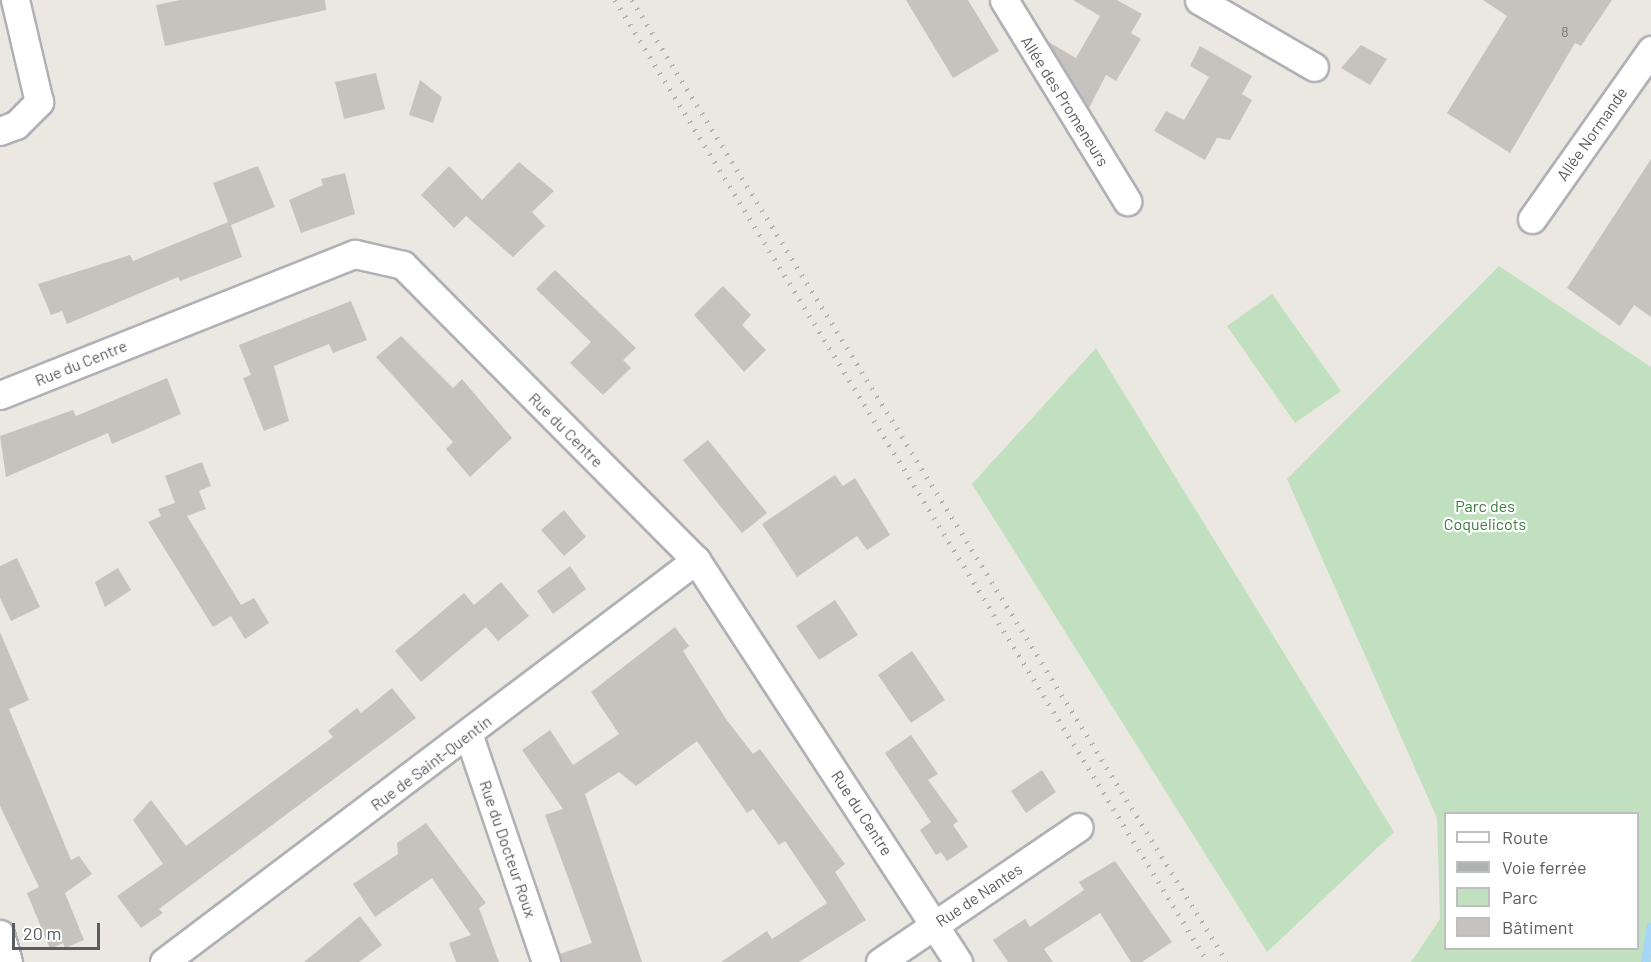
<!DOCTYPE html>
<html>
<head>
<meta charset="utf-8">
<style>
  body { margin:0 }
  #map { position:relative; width:1651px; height:962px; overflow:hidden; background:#eae8e1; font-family:Barlow,sans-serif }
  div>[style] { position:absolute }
  .green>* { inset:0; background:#c0e0bf }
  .stream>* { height:9px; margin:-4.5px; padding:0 4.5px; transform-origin:4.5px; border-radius:4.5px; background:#a6d6f5 }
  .building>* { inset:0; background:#c6c3be }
  .roads { filter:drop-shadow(2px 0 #aeb1b5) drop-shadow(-2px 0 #aeb1b5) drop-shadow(0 2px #aeb1b5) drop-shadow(0 -2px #aeb1b5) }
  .street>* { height:27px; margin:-13.5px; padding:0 13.5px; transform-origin:13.5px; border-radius:13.5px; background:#fff }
  .rail>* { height:4.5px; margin-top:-2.25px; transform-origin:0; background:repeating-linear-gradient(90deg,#afb0b0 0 1.5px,transparent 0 9.5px) }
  span { translate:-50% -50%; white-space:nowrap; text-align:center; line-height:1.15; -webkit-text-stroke:4.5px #fff; paint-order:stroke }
  .number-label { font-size:14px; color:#747678 }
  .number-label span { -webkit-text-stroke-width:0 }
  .street-label { font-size:16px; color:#595c60 }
  .park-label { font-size:16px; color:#3c7c3c }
  .legend { position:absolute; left:1444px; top:812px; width:195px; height:138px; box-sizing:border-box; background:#fff; border:2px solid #bdbebf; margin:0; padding:8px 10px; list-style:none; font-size:18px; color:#595c60 }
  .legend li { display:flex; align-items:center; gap:12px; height:30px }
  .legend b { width:30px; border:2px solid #bdbebf }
  .scale { position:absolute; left:12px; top:923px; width:88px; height:27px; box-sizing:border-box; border:3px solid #595c60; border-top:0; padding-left:8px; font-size:18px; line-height:21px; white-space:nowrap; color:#595c60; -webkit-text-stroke:4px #fff; paint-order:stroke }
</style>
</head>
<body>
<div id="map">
  <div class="green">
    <i style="clip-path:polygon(evenodd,1499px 266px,1651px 367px,1651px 962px,1411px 962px,1440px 919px,1437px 818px,1287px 479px,1499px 266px,1446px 814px,1638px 814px,1638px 948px,1446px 948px,1446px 814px)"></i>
    <i style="clip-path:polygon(1272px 294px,1341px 391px,1295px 423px,1227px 326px)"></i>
    <i style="clip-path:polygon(1096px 348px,1394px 832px,1267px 952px,972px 484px)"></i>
  </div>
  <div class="stream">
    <i style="left:1645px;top:962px;width:36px;rotate:-81deg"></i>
  </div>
  <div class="building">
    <i style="clip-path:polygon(180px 0,325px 0,326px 10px,165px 46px,156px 5px)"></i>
    <i style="clip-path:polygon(906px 0,968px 0,999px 51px,953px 78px)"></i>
    <i style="clip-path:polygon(1073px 0,1117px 0,1142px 14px,1131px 33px,1141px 39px,1116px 81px,1106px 75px,1089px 108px,1047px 41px,1076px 58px,1100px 16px)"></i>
    <i style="clip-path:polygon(1483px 0,1612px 0,1581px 46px,1575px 43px,1510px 153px,1447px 113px,1507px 16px)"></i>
    <i style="clip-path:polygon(1361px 45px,1387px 59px,1370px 85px,1341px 68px)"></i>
    <i style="clip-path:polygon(1200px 46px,1252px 76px,1242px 94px,1252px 100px,1230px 140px,1217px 138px,1205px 160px,1154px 131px,1166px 111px,1184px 120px,1209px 77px,1190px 66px)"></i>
    <i style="clip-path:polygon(376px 73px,385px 109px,344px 119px,335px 82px)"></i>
    <i style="clip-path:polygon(420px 80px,442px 97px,433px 123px,409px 115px)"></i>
    <i style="clip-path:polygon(1651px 159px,1651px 317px,1634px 305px,1620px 326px,1567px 288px)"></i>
    <i style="clip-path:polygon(519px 162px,554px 191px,532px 212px,545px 226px,513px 257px,466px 216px,454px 228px,421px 195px,449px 166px,482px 200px)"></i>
    <i style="clip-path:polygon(258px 166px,275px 207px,231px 225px,242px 257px,180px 281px,178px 277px,67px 324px,62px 311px,51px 315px,38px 284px,130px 255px,133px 261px,228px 222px,213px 183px)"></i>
    <i style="clip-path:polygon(345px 173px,355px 214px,301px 233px,289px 200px,323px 185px,321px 179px)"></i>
    <i style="clip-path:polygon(555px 270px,636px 348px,623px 360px,631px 368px,603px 395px,570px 363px,591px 342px,536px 289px)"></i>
    <i style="clip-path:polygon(723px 286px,751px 315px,742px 325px,766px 350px,744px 372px,694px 315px)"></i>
    <i style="clip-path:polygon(351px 301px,367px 340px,333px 353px,329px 344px,274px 366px,289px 421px,264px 431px,243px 378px,251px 375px,239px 345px)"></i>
    <i style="clip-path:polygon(401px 336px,453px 388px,462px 379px,512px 438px,470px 477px,446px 449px,453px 442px,376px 357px)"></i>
    <i style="clip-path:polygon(167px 378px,181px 414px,112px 444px,108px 433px,6px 477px,0 436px,73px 410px,76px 416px)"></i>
    <i style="clip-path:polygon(708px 440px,767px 513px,742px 533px,683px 460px)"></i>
    <i style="clip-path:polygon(202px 462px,211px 486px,199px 491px,206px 509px,187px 516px,241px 605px,254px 598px,269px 623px,245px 639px,231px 616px,213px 627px,148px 522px,161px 516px,158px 509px,175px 503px,165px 476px)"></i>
    <i style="clip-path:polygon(835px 475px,843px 486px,855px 478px,890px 535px,867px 550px,857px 536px,797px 577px,762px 524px)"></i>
    <i style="clip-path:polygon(564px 510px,586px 537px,564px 556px,541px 530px)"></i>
    <i style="clip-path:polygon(17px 558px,40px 607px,11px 621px,0 598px,0 566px)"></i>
    <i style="clip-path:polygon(570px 566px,586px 589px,553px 614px,537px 591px)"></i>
    <i style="clip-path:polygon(118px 568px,131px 590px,105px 607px,95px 582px)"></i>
    <i style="clip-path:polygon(501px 582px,529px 616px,498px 641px,486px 627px,421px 682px,395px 651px,464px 593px,474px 605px)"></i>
    <i style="clip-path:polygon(835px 600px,858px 635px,819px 660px,796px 626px)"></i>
    <i style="clip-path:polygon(675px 627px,689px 646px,683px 651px,726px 719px,753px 754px,760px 749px,845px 864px,835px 872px,866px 920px,799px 962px,721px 962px,767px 931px,772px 939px,827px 903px,785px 841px,779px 845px,753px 809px,747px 813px,697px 741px,636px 786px,619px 772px,585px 794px,642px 962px,561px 962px,560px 954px,592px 943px,545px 815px,563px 809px,522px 750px,550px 730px,573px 765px,619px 734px,591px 692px)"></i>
    <i style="clip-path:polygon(0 632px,29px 700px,9px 709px,71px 860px,79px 856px,92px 874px,65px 893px,84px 940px,65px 948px,63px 943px,50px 949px,27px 893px,39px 887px,0 806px)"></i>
    <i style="clip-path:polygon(912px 651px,945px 700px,911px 723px,878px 675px)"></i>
    <i style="clip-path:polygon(392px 688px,416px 718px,159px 909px,163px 913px,141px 928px,117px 896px,163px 864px,133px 820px,151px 800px,186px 846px,333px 737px,328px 731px,357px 708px,361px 713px)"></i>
    <i style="clip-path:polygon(911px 735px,938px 774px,928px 780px,958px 821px,953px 825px,968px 847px,947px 861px,941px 852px,936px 855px,920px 830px,931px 822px,885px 753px)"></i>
    <i style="clip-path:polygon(1042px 770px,1056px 792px,1026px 813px,1011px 791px)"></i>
    <i style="clip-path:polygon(426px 823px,486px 903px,479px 908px,499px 962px,456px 962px,449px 943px,471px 935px,432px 878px,375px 917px,353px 884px,398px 854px,397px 843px)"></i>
    <i style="clip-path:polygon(1115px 861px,1172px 942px,1142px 962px,1131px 962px,1100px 913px,1044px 949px,1053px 962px,1008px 962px,993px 940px,1025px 919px,1030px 927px,1084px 890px,1079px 882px)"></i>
    <i style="clip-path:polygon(360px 916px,382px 945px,359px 962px,304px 962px)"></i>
  </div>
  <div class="roads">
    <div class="street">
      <i style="left:1004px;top:0;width:236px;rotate:58.5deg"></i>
      <i style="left:1199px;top:0;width:133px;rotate:30.2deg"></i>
      <i style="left:0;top:131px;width:17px;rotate:-21deg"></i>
      <i style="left:16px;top:125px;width:33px;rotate:-45deg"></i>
      <i style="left:39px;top:102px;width:105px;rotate:-103.2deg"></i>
      <i style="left:1532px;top:219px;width:207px;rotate:-54.8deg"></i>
      <i style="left:0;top:395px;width:382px;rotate:-21.7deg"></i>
      <i style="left:355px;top:254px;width:49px;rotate:12.9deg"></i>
      <i style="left:403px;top:265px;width:416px;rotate:45.2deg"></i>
      <i style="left:696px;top:560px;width:480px;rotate:56.9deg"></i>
      <i style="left:469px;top:736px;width:239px;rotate:71.2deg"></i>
      <i style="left:0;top:934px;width:29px;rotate:74deg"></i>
      <i style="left:164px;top:962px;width:667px;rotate:-37.08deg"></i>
      <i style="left:880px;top:962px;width:240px;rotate:-34.2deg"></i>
    </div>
  </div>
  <div class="rail">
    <i style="left:615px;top:0;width:1130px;rotate:58.35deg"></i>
    <i style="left:632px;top:0;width:1131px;rotate:58.26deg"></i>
  </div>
  <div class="number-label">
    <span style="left:1565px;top:32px">8</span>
  </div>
  <div class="street-label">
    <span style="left:1065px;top:101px;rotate:58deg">Allée des Promeneurs</span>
    <span style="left:1592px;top:134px;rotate:-55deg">Allée Normande</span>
    <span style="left:81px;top:363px;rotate:-22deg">Rue du Centre</span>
    <span style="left:566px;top:430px;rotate:45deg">Rue du Centre</span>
    <span style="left:431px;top:763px;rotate:-37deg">Rue de Saint-Quentin</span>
    <span style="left:862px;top:813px;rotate:57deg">Rue du Centre</span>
    <span style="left:508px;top:849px;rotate:71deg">Rue du Docteur Roux</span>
    <span style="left:979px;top:895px;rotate:-34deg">Rue de Nantes</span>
  </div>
  <div class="park-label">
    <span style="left:1485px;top:515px">Parc des<br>Coquelicots</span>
  </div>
  <ul class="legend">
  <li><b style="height:8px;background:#fff"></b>Route</li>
  <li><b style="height:8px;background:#afb0b0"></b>Voie ferrée</li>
  <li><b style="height:16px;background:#c0e0bf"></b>Parc</li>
  <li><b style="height:16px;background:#c6c3be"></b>Bâtiment</li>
  </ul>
  <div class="scale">20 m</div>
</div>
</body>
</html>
